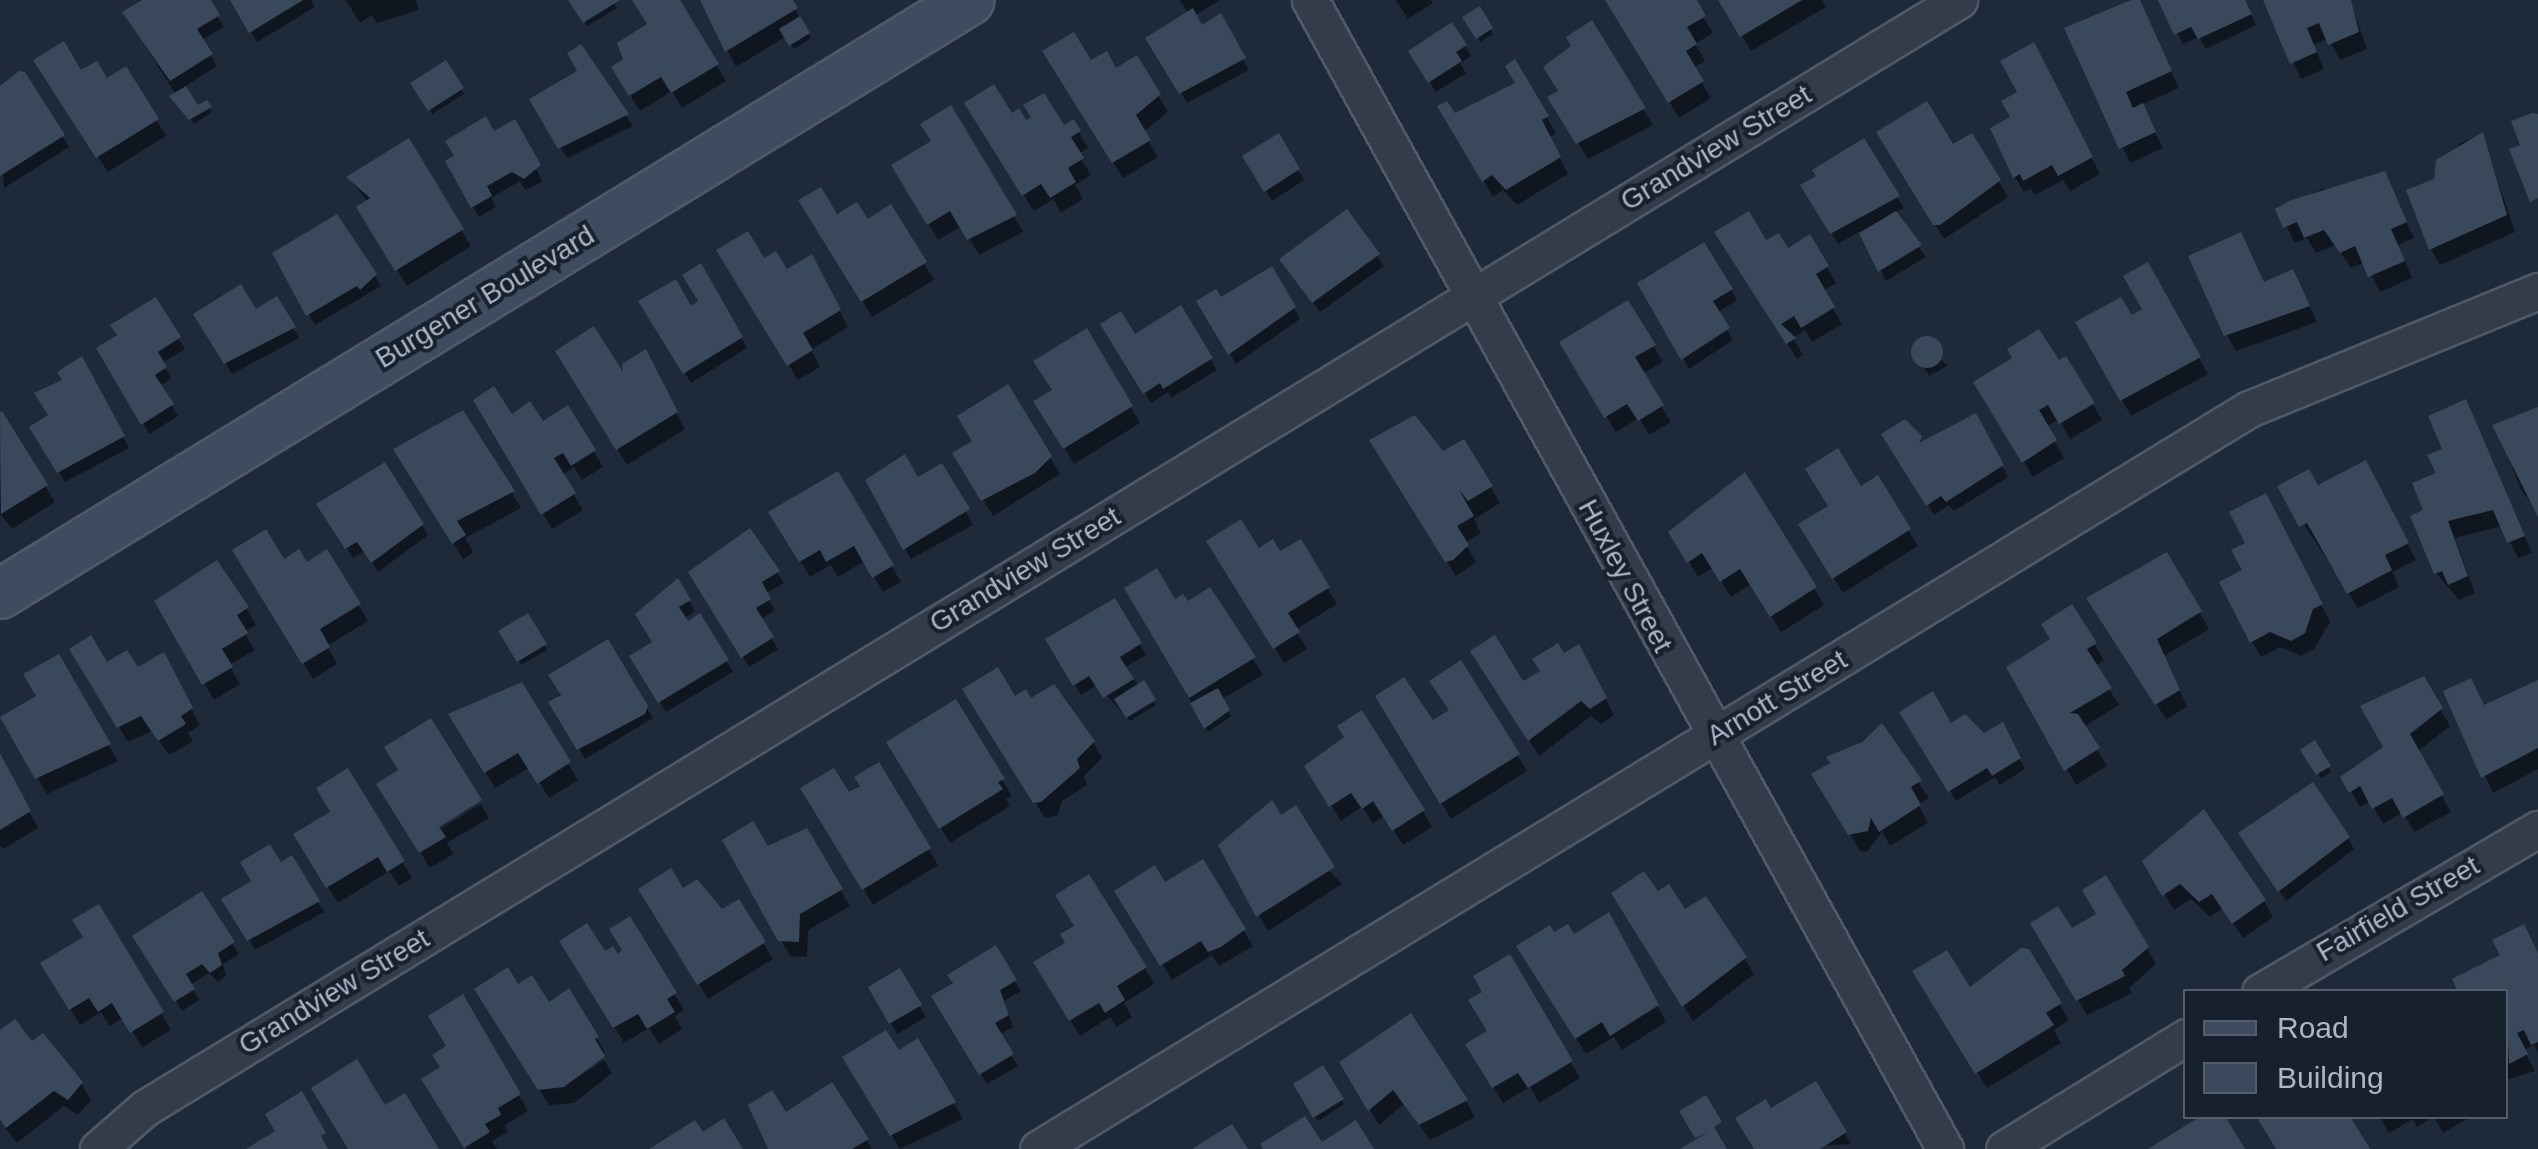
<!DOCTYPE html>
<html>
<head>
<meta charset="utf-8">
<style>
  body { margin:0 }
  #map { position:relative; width:2538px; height:1149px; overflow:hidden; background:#1e2a3a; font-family:Helvetica,sans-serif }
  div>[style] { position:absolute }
  .shadow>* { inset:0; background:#0007 }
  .building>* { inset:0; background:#39485a }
  .round { border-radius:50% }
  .roads { filter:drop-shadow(2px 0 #4f5968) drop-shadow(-2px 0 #4f5968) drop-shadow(0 2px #4f5968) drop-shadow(0 -2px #4f5968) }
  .minor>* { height:35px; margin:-17.5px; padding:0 17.5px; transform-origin:17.5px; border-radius:17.5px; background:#323c4a }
  .secondary>* { height:48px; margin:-24px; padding:0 24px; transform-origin:24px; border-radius:24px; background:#3f4b5e }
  span { translate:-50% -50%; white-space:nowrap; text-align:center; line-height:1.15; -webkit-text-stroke:8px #17212e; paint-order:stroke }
  .street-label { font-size:28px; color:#acb6c7 }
  .legend { position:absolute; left:2183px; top:989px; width:325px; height:130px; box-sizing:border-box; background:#17212e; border:2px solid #535d6b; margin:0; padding:12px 18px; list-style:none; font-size:30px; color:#acb6c7 }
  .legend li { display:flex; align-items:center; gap:20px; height:50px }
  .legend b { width:50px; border:2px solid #535d6b }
</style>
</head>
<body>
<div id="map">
  <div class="shadow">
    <i style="clip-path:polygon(147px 0,207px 0,224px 27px,201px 40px,217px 66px,184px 87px,197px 109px,206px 103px,212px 112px,194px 124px,131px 23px)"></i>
    <i style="clip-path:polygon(231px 0,311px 0,315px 7px,257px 42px)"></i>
    <i style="clip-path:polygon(346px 0,416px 0,419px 10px,377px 23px,372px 15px,360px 23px)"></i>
    <i style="clip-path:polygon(571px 0,612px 0,617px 8px,587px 26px)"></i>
    <i style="clip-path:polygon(634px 0,677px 0,726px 81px,682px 108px,672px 91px,640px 111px,614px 68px,650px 26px)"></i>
    <i style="clip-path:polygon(701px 0,790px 0,811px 38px,794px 49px,786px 36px,736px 67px)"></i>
    <i style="clip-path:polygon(1180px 0,1220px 0,1194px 16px,1202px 28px,1220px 17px,1249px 70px,1187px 103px,1149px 39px,1189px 14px)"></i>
    <i style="clip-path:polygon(1396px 0,1431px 0,1433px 3px,1408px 19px)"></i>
    <i style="clip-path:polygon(1608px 0,1692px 0,1713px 33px,1695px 44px,1705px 61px,1693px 68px,1711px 98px,1679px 118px)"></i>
    <i style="clip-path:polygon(1721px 0,1822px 0,1826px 7px,1751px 51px)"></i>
    <i style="clip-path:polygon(2138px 0,2179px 88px,2141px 105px,2163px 148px,2130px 163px,2067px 29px)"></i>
    <i style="clip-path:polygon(2160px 0,2244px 0,2256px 25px,2206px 49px,2199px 37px,2183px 44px)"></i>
    <i style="clip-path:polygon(2266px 0,2350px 0,2367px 49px,2340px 60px,2328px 38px,2314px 45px,2324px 69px,2301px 79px)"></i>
    <i style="clip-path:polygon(1479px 10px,1493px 34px,1480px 42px,1466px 18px)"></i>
    <i style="clip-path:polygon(1591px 24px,1653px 125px,1588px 159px,1551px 98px,1560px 92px,1574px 47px)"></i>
    <i style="clip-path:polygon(1452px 25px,1471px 56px,1460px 63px,1466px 73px,1436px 92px,1411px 52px)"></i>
    <i style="clip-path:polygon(580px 48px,633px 126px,567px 158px,532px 100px,581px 72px)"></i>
    <i style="clip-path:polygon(1136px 58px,1168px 112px,1143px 132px,1158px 157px,1123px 178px,1054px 68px,1090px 64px,1116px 71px)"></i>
    <i style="clip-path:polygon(2042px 61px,2100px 174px,2070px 191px,2063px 180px,2035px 195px,2031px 189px,2024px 192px,2015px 177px,2014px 118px,2020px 93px)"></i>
    <i style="clip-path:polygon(1514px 63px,1556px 133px,1549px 137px,1568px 174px,1517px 205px,1503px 190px,1493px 197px,1440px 107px,1454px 116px,1518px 84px)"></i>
    <i style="clip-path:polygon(445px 64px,464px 94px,432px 114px,414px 84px)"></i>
    <i style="clip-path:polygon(125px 69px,166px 136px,108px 172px,45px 77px,81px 74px,106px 81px)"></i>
    <i style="clip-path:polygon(24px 75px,69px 147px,4px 188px,0 90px)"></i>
    <i style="clip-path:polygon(950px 109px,1023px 232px,979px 255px,962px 226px,938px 240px,895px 166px,934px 142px)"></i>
    <i style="clip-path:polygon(976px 120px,1064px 128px,1073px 122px,1088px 148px,1078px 154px,1091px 175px,1075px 185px,1083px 199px,1061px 213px,1053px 199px,1034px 211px)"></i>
    <i style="clip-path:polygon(520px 132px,542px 182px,525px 190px,520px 181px,491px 198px,496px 207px,479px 217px,448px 162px,493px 134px)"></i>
    <i style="clip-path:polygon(1880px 132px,1952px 147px,1971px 136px,2008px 197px,1944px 239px)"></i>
    <i style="clip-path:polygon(2482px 135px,2515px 232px,2440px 265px,2431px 249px,2437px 181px,2462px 152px,2458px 144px)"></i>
    <i style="clip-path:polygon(1278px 137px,1304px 180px,1272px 201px,1245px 157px)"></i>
    <i style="clip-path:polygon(409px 142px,471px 246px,407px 286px,359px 208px,368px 202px,349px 178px)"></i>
    <i style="clip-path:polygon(1863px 142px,1904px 208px,1894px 213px,1926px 257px,1886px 281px,1861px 231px,1838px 244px,1804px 186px)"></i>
    <i style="clip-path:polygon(2384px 174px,2414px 238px,2398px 245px,2412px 278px,2380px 292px,2365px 262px,2351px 268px,2335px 245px,2316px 253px,2307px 238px,2295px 243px,2278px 210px,2322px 189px,2339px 192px)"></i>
    <i style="clip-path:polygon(802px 201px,867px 222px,890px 208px,934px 280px,872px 317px)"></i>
    <i style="clip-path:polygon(1346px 213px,1384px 266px,1320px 312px,1289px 270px)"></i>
    <i style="clip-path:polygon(1809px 237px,1836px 283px,1823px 291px,1842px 324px,1812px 342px,1805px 330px,1793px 338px,1803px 355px,1797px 359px,1727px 249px,1766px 243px,1787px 251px)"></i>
    <i style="clip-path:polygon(1703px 245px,1737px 300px,1717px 313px,1733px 340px,1689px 369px,1642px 279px)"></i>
    <i style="clip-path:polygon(720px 251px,787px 272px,820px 273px,848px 327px,811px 350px,820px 367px,798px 380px)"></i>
    <i style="clip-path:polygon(276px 254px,374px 275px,381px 286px,315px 325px)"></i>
    <i style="clip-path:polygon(701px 266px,747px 348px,691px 383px,642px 302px,690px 309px,701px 302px)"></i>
    <i style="clip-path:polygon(2147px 266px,2208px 374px,2131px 416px,2079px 323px,2131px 318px,2145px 310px)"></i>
    <i style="clip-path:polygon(1271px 269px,1300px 319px,1236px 364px,1199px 302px,1220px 300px)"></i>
    <i style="clip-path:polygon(2301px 288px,2317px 322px,2236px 351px,2227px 335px)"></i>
    <i style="clip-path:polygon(276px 299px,299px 338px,232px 374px,196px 315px,255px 312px)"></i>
    <i style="clip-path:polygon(155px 300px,185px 349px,162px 363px,171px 378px,160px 386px,178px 416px,149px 434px,100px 349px)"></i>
    <i style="clip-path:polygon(1628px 303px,1663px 362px,1642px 374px,1671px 422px,1649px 435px,1639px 418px,1616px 432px,1562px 343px)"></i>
    <i style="clip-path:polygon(1180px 309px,1217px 370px,1171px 398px,1168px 392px,1151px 403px,1103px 325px,1134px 337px)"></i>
    <i style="clip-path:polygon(1086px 331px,1140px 423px,1074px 464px,1037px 402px,1055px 391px)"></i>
    <i style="clip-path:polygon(1923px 337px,1947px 366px,1929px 376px,1912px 347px)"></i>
    <i style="clip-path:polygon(558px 352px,627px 383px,645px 352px,685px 429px,627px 465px)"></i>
    <i style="clip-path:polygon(81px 359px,129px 448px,65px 482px,32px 428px,50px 416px)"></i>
    <i style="clip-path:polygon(2066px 359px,2102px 420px,2070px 439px,2059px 419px,2046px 427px,2064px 458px,2033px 477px,1976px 383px)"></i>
    <i style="clip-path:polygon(1007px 387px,1060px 474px,993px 516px,956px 454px,975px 442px)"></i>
    <i style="clip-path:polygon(476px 400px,542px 424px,567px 408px,603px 467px,582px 480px,574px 467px,562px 475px,583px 510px,552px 529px)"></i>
    <i style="clip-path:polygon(2538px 409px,2538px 511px,2521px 490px,2496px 427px)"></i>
    <i style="clip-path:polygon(463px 413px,521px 508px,465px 538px,473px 552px,463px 559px,397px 450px)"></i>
    <i style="clip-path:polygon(2px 414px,55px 502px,12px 529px,0 514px)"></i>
    <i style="clip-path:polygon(1975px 416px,2008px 477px,1954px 511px,1949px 505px,1934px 515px,1884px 435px,1923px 444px)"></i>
    <i style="clip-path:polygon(2474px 419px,2532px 553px,2518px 558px,2502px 526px,2455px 538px,2475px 593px,2459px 600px,2436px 573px,2427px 512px,2445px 450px)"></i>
    <i style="clip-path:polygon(1463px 442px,1500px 503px,1474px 519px,1481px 533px,1465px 543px,1476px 562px,1456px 576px,1382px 457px,1443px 455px)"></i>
    <i style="clip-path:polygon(385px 465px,428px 535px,378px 572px,365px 551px,353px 558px,319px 504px)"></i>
    <i style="clip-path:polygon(941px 466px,973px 525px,911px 559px,868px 480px,918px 481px)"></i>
    <i style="clip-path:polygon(837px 474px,901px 582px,883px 592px,865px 561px,838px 577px,831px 565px,810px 577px,772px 513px)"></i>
    <i style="clip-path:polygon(1745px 476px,1824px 605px,1781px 632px,1751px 584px,1731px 597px,1713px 568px,1698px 577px,1672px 533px)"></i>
    <i style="clip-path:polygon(1877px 479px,1918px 546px,1843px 593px,1801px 525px)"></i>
    <i style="clip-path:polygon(2374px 480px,2416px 560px,2392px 572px,2399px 587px,2358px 608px,2280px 487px)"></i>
    <i style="clip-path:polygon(2274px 512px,2330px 622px,2314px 649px,2301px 656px,2281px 647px,2261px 657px,2252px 642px,2248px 544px)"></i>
    <i style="clip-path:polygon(750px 532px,784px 583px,765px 594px,775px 610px,760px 620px,778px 649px,749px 667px,692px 573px)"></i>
    <i style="clip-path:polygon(1210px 542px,1280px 555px,1300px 542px,1337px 604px,1295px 630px,1307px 649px,1284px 663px)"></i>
    <i style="clip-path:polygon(235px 551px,306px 566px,327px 553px,368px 621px,327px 646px,337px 664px,313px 679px)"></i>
    <i style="clip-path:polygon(2166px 555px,2209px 629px,2164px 656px,2187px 707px,2166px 719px,2098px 614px)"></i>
    <i style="clip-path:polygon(221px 565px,256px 625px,244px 632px,255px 650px,229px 665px,240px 684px,214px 700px,158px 602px)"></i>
    <i style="clip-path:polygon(677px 582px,695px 611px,683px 619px,687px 624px,699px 617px,733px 672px,666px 712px,633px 656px,656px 643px)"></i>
    <i style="clip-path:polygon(1127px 589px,1187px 604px,1209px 591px,1263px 675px,1222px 699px,1231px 716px,1208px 732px)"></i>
    <i style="clip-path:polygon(1114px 601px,1146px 655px,1124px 668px,1156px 705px,1130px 721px,1097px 685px,1081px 695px,1048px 640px)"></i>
    <i style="clip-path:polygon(2071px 607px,2104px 660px,2095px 666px,2119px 705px,2083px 727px,2107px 766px,2076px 785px,2009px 668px,2053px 640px)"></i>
    <i style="clip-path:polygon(527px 616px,547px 650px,521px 665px,501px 632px)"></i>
    <i style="clip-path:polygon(607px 642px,653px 718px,585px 759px,552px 703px)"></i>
    <i style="clip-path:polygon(72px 650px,106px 666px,172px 671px,200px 725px,188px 733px,193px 741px,169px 755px,152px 731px,128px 742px)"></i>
    <i style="clip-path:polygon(58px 657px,118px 761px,47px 794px,3px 719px,39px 697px)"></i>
    <i style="clip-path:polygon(1461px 663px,1527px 771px,1451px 819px,1378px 697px,1433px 724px,1451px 711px)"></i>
    <i style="clip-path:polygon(1587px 663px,1614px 715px,1601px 724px,1591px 716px,1539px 756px,1483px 667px,1523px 685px)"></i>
    <i style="clip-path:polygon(2423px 679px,2450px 726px,2417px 752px,2451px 812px,2414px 832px,2403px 812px,2383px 824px,2370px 801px,2360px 807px,2343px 777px,2387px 747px)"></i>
    <i style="clip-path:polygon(2538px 683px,2538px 769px,2493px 793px,2446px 692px,2484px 707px)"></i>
    <i style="clip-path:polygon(521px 686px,578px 780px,549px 798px,530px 767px,495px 788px,452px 715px)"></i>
    <i style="clip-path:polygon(1015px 699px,1031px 702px,1093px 742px,1102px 758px,1084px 776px,1087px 785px,1062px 801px,1058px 815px,1045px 818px,975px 706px)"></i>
    <i style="clip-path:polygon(955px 702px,1012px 796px,1006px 799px,1010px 806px,950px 843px,889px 743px)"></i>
    <i style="clip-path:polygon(1903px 713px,1983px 736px,2002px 725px,2025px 769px,2000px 785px,1995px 777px,1956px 801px)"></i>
    <i style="clip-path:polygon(1881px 727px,1929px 798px,1918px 804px,1928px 823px,1890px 846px,1882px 832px,1867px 852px,1860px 851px,1815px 775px)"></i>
    <i style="clip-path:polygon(2314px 744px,2331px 772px,2321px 778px,2304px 750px)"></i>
    <i style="clip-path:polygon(0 759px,38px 828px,3px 849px,0 845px)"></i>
    <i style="clip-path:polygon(879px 766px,938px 865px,873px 905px,804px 789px,848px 796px)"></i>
    <i style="clip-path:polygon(1307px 767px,1423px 811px,1432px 827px,1403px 845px,1384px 816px,1373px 823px,1362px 807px,1341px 821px)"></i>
    <i style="clip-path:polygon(347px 771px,412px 878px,399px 886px,389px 871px,338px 903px,297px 835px,333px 813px)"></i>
    <i style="clip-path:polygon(379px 784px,430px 835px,481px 804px,489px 818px,447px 843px,453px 854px,430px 868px)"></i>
    <i style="clip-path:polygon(1280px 819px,1342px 884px,1268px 931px,1221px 846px)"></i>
    <i style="clip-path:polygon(806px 831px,850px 906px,808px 930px,807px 957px,790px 956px,725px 840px,767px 849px)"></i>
    <i style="clip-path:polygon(2348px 838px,2354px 849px,2286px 901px,2248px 844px)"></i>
    <i style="clip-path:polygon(291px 859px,324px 912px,255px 950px,225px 900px)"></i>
    <i style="clip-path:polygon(2145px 861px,2264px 901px,2273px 917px,2243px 938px,2223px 908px,2210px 917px,2191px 899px,2174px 910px)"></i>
    <i style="clip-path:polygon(1202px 862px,1253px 946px,1219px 966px,1212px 955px,1172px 980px,1118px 891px,1165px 885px)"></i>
    <i style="clip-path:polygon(2106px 879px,2156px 964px,2129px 988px,2132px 993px,2087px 1015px,2033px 924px,2071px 931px,2099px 915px)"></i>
    <i style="clip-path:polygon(641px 890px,682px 891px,722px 912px,738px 902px,773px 959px,708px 999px)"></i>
    <i style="clip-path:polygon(202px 894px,239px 954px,223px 964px,226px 976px,218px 982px,209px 973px,190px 985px,199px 1000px,182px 1011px,135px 936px)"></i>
    <i style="clip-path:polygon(1657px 895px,1744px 958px,1754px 974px,1693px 1021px,1623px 910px)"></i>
    <i style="clip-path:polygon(98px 907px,171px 1030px,142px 1047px,124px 1018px,109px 1026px,101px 1012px,80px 1025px,44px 964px,86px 938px)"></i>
    <i style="clip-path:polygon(629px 919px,684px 1010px,675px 1016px,682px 1029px,659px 1044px,649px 1028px,624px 1043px,562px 941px,617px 957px,625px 951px)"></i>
    <i style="clip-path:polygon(1617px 931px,1666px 1022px,1622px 1050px,1614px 1037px,1586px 1054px,1528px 963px,1553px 936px)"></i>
    <i style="clip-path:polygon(995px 948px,1021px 991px,1004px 1001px,1013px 1027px,999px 1035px,1018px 1066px,987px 1084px,935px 997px)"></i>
    <i style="clip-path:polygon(2028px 952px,2069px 1020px,2054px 1030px,2061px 1043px,1987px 1088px,1916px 972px,1969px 990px)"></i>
    <i style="clip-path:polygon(1509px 957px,1580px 1078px,1539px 1103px,1530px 1087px,1503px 1103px,1469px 1045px,1490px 1032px,1486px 993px)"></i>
    <i style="clip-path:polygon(2538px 957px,2538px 1052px,2534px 1045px,2524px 1050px,2535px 1071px,2506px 1080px,2506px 992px)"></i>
    <i style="clip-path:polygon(1036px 963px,1145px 968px,1154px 984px,1124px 1003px,1132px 1017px,1117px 1027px,1110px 1017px,1080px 1036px)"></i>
    <i style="clip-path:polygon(899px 972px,926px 1017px,897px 1034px,871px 988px)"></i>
    <i style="clip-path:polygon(518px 987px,548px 1005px,569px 992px,605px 1052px,553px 1093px,604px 1060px,612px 1073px,574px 1103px,549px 1105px,486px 1005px)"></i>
    <i style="clip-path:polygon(462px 998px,528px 1111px,505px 1125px,508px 1132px,492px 1141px,497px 1149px,467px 1149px,425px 1079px,443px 1069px)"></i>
    <i style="clip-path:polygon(0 1033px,31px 1044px,81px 1083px,91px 1100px,78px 1115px,64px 1106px,17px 1143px,0 1121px)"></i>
    <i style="clip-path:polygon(917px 1042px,963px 1119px,900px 1149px,845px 1058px,898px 1054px)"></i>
    <i style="clip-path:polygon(1342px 1063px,1466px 1101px,1475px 1117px,1430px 1140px,1404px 1104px,1379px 1125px)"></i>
    <i style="clip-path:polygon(1322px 1068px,1344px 1104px,1318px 1121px,1296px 1085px)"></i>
    <i style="clip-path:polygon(1815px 1084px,1851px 1144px,1757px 1149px)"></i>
    <i style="clip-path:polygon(832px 1085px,872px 1149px,775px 1149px,785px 1115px)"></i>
    <i style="clip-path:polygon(2379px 1116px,2468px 1116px,2469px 1118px,2443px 1133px,2434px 1117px,2417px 1127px,2413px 1119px,2389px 1133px)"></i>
  </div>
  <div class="building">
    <i style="clip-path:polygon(142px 0,211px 0,220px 15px,197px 29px,213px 54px,170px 81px,122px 12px)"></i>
    <i style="clip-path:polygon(230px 0,303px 0,249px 33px)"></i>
    <i style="clip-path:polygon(568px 0,620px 0,583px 23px)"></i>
    <i style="clip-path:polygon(632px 0,680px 0,719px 64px,671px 93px,661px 77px,629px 96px,611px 67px,623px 59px,617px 43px,647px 24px)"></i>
    <i style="clip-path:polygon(700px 0,793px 0,798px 8px,725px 52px)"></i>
    <i style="clip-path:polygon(1605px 0,1697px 0,1706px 16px,1687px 27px,1697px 44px,1686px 51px,1704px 81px,1668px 103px)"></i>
    <i style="clip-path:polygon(1718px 0,1802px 0,1740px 37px)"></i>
    <i style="clip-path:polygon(2131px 0,2140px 0,2172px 71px,2126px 92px,2133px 108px,2143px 103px,2156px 132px,2119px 149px,2064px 28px)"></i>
    <i style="clip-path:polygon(2158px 0,2245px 0,2252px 14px,2198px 39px,2191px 27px,2174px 35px)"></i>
    <i style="clip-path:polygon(2263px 0,2351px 0,2359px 32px,2328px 45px,2319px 23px,2307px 28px,2317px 52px,2290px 64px)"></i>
    <i style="clip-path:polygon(1480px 6px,1493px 28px,1476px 39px,1462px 17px)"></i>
    <i style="clip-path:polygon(1193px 8px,1202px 25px,1221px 13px,1246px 58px,1179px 94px,1145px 38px)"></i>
    <i style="clip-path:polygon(800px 16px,810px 33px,789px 46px,779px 29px)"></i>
    <i style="clip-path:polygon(1592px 20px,1646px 108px,1576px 144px,1547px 97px,1558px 91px,1543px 67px,1571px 46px,1566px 37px)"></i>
    <i style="clip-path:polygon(1452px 22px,1467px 45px,1456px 52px,1462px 61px,1428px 83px,1408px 51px)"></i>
    <i style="clip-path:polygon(1074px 32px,1091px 60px,1107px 51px,1116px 68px,1137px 55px,1161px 94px,1136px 115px,1151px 140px,1112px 163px,1042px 51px)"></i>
    <i style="clip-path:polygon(64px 41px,81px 70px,97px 61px,107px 78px,126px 66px,159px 119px,96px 158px,33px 60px)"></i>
    <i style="clip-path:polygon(2034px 42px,2093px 157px,2058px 176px,2052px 165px,2023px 181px,2020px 174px,2013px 178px,1990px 128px,2010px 117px,2001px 101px,2017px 92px,2000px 61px)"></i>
    <i style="clip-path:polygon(581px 44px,629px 114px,558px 149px,529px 99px,577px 71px,567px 53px)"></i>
    <i style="clip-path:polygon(1515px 59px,1549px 116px,1542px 120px,1561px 157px,1506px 190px,1492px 175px,1482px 182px,1437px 106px,1447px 101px,1455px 113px,1515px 83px,1505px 66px)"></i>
    <i style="clip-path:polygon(446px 60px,464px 88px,428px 111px,410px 83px)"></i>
    <i style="clip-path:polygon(19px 71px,25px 72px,65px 135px,0 176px,0 86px)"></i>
    <i style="clip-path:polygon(994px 84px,1012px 113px,1019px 108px,1026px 120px,1031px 117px,1023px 105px,1044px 93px,1064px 125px,1074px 119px,1081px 131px,1071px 137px,1084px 158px,1068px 168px,1076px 182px,1050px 198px,1041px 184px,1022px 196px,964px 103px)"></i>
    <i style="clip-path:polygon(186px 86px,198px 105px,207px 100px,212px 107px,189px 120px,169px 96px)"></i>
    <i style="clip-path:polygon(1927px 101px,1953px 144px,1972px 133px,2001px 180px,1940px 225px,1933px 225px,1876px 132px)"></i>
    <i style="clip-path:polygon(951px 105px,1017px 215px,967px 240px,950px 211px,927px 225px,891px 165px,931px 141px,920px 124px)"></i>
    <i style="clip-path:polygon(2532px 113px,2538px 114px,2538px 198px,2530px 202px,2509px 149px,2520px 145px,2511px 121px)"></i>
    <i style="clip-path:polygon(486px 116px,494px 131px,515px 119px,541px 165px,524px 179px,512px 172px,487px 186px,492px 196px,471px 208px,445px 161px,454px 156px,445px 141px)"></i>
    <i style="clip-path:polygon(2483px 132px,2507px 215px,2429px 250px,2406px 190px,2434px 179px,2436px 160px)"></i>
    <i style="clip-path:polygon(1279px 133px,1300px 169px,1264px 192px,1242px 156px)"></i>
    <i style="clip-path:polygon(409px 138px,464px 229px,395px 271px,356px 207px,370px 198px,346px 177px)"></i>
    <i style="clip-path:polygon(1864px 138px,1900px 196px,1830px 234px,1800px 185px,1816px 176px,1812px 170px)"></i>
    <i style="clip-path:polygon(2385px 171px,2407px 222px,2391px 229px,2405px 261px,2368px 277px,2355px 246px,2340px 253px,2324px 230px,2304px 238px,2297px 222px,2283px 228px,2275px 209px,2289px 201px)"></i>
    <i style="clip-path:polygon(821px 187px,837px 214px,857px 202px,868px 219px,891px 204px,927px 262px,861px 302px,798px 200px)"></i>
    <i style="clip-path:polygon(1347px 209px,1380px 254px,1312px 303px,1279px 259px)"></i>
    <i style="clip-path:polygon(1749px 211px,1766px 240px,1779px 233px,1788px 248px,1810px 234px,1829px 266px,1816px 274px,1835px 307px,1801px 328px,1794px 316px,1781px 324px,1796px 338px,1786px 344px,1714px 232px)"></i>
    <i style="clip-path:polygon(1896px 211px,1922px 245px,1878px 272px,1859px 233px)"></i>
    <i style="clip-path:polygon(337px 214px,377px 274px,360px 290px,357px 286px,306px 316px,272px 253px)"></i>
    <i style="clip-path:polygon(748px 231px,764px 258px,776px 251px,787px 269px,812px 254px,841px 310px,803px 333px,813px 350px,787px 366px,716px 250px)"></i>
    <i style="clip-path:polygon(2241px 232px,2264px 282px,2293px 269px,2310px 306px,2224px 336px,2188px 256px)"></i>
    <i style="clip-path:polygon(1704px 242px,1733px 289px,1713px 301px,1730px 328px,1681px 360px,1637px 283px)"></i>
    <i style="clip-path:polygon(2148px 262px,2201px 357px,2120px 401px,2075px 322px,2121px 297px,2132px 315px,2142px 309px,2123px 276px)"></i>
    <i style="clip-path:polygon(701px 263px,743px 337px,683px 374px,638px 301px,676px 279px,691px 306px,698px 301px,682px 275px)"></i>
    <i style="clip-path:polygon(1272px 266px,1296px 307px,1228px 355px,1196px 301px,1216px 289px,1221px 297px)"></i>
    <i style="clip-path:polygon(241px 284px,256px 309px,277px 296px,296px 327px,224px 364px,193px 314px)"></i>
    <i style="clip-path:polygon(156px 297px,181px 337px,158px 352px,167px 367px,155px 375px,174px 404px,141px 425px,96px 348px,117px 335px,110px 325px)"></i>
    <i style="clip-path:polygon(1628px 300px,1656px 345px,1635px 357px,1664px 405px,1638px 421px,1627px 404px,1604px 418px,1559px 342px)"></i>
    <i style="clip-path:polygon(1181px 305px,1213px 358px,1163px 389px,1160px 383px,1143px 394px,1100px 324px,1121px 311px,1135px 334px)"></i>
    <i style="clip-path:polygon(594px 326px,623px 372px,622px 364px,646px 349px,678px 412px,616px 450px,555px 351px)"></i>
    <i style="clip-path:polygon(1087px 328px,1133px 406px,1063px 449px,1033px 401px,1052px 390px,1033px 361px)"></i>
    <i style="clip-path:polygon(2039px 329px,2059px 360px,2066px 356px,2095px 403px,2059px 424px,2048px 405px,2039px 410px,2057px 440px,2022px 463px,1973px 382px,2012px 358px,2007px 349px)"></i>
    <i class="round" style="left:1911px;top:336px;width:32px;height:32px"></i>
    <i style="clip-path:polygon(82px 356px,125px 436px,57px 473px,29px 427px,48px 415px,34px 393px,62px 380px,57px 372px)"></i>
    <i style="clip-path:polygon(1008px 384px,1052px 456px,1035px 473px,981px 501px,952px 453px,972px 441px,957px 416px)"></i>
    <i style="clip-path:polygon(494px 386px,512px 414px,530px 401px,543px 421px,568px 405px,596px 450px,571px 466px,563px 453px,554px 458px,576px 493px,541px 515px,473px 400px)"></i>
    <i style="clip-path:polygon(2466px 399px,2525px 536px,2507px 543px,2493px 510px,2448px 521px,2468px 576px,2448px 585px,2442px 571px,2434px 574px,2410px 516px,2423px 510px,2412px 483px,2436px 473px,2427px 455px,2442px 449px,2428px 416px)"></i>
    <i style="clip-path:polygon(2538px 407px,2538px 517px,2492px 425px)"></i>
    <i style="clip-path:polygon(463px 410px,515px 491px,457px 521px,466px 535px,452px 544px,393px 449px)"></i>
    <i style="clip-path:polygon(2px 411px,48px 485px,1px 514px,0 412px)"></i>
    <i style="clip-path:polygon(1976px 413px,2004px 465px,1946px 502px,1941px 496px,1926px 506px,1881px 434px,1905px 419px,1922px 436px,1919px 443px)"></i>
    <i style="clip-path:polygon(1415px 415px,1443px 451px,1464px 439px,1493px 486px,1468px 501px,1459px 490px,1474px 516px,1457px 526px,1469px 545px,1453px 560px,1445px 562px,1369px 440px)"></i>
    <i style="clip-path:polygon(1838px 448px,1861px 486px,1878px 475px,1911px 529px,1832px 579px,1798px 524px,1828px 506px,1805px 469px)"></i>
    <i style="clip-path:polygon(905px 454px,918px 477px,942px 463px,970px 509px,903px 550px,865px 480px)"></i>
    <i style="clip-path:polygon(2366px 460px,2409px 543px,2385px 555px,2392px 570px,2347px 594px,2307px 523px,2299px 527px,2277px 486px,2309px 469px,2318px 485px)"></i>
    <i style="clip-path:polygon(385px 462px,424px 524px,371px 563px,357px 542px,345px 549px,316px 504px)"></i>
    <i style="clip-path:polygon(838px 471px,894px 565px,872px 578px,854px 546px,826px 562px,820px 550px,799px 562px,768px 512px)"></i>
    <i style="clip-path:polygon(1745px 472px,1817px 587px,1770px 617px,1740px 569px,1720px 582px,1702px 553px,1687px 563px,1668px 532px)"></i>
    <i style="clip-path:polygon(2266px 493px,2323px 604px,2313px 609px,2305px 633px,2291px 641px,2270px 632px,2250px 643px,2219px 582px,2242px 570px,2231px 550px,2245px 543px,2229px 512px)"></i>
    <i style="clip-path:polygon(1241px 519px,1259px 548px,1273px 539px,1280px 551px,1301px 539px,1330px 587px,1288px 613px,1300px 632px,1273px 649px,1206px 541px)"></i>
    <i style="clip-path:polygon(750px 528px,780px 571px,762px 582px,771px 599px,756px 608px,774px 637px,741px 658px,688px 572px)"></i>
    <i style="clip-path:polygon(266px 529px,284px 559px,299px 549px,307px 562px,327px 549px,361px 604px,320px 629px,330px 647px,302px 664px,232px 550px)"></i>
    <i style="clip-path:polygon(2167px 552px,2202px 611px,2157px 639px,2180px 690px,2155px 705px,2086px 598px)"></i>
    <i style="clip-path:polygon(217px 560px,249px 607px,237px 615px,248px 633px,222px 649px,233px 667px,202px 685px,154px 601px)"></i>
    <i style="clip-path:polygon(1157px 568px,1175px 599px,1183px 594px,1188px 601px,1210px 587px,1256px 657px,1189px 698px,1124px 588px)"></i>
    <i style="clip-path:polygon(678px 578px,691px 600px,679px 607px,688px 621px,700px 613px,729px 660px,658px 703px,629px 656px,652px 642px,635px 614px)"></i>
    <i style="clip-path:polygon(1115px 598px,1142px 643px,1120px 657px,1134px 679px,1103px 698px,1089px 676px,1073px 686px,1045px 639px)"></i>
    <i style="clip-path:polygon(2072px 604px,2097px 643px,2087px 649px,2112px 688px,2070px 713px,2078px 714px,2100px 748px,2064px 771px,2006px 667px,2050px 639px,2041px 624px)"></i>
    <i style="clip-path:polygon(528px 613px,547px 644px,517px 662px,498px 631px)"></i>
    <i style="clip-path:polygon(91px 635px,107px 662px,127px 650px,138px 667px,164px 652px,193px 708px,181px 716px,186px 724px,158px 741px,141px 716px,117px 728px,69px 649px)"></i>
    <i style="clip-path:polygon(1495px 635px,1523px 681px,1540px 671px,1532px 659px,1558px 643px,1564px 653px,1579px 644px,1607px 698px,1590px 709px,1581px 701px,1528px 741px,1470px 651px)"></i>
    <i style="clip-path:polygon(608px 639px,648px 706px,645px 714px,577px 750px,548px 702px,561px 695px,548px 675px)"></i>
    <i style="clip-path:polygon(59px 654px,111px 744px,35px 779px,0 717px,36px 696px,23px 674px)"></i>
    <i style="clip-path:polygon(1461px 660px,1520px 754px,1440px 804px,1375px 696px,1404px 677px,1433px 720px,1449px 710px,1429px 681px)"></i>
    <i style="clip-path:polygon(998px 667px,1015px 696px,1026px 689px,1031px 698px,1054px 684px,1095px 741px,1077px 759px,1080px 768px,1041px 802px,1033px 803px,962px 689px)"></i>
    <i style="clip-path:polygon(2424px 676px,2443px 708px,2410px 734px,2444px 794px,2403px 818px,2392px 798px,2372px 809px,2360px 786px,2349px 793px,2340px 777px,2383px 747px,2360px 706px)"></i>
    <i style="clip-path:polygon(2471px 678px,2484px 705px,2538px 680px,2538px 748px,2481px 778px,2443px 691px)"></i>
    <i style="clip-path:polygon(1144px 680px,1156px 700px,1126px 718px,1114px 699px)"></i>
    <i style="clip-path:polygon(522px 682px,571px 762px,537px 784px,518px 753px,484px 773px,448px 714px)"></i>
    <i style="clip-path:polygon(1218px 688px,1230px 710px,1204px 729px,1190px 703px)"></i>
    <i style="clip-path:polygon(1933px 691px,1951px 723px,1965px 714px,1984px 733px,2003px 722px,2021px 758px,1992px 776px,1987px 768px,1948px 792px,1899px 712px)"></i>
    <i style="clip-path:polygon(956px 699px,1005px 779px,998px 782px,1003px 789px,939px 829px,886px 742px)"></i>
    <i style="clip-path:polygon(1362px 710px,1425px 810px,1392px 831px,1373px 801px,1362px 809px,1351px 793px,1329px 807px,1304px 766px,1344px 737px,1337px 726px)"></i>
    <i style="clip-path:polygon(431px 718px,482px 800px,439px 827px,446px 837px,419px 853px,376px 784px,398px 770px,384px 747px)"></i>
    <i style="clip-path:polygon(1882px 723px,1922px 780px,1911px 787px,1921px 805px,1879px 832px,1871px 818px,1868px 831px,1848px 835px,1811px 774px,1830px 763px,1826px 757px,1862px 742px)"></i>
    <i style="clip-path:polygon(2315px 740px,2331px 766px,2316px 775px,2300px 750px)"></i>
    <i style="clip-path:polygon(0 753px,31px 811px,0 830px)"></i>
    <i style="clip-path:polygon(879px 762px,931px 848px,862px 890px,800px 788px,834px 768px,849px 792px,860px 786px,854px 777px)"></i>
    <i style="clip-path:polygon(348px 768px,405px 861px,387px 872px,378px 857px,326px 888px,293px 834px,330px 812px,316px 788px)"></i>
    <i style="clip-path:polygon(2313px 782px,2350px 837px,2278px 892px,2238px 833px)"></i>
    <i style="clip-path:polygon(1272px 800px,1281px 815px,1296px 805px,1335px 867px,1256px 917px,1218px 845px)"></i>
    <i style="clip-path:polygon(2204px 809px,2266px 900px,2232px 924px,2212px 894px,2199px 902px,2180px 884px,2162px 896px,2142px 861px)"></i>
    <i style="clip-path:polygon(753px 821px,768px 846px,807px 828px,843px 889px,800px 914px,799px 942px,778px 941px,722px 840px)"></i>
    <i style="clip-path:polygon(270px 844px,281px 862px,292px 855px,320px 901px,247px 941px,221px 899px,251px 881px,240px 862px)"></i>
    <i style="clip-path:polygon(1203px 859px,1246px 929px,1221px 947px,1208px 952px,1201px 941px,1160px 966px,1114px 891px,1155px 865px,1165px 882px)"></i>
    <i style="clip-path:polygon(671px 868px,683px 888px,697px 879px,722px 909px,739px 899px,766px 942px,697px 985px,638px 889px)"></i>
    <i style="clip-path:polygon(1644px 871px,1658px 891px,1669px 884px,1685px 909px,1706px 896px,1747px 957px,1682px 1007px,1611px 893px)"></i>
    <i style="clip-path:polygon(1089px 874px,1147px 967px,1117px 986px,1125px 1000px,1105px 1013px,1099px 1003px,1069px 1021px,1033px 962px,1065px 943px,1060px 934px,1074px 926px,1055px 895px)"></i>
    <i style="clip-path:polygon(2106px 875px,2149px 947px,2122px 970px,2125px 976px,2076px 1001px,2030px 923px,2058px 906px,2072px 928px,2096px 914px,2082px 890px)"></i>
    <i style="clip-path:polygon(202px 891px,235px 942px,218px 953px,222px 965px,210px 973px,202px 964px,186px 974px,195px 989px,174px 1002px,132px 936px)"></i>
    <i style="clip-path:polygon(99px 904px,164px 1012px,130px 1033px,112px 1003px,98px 1012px,89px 998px,69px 1010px,40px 963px,83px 937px,72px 920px)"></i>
    <i style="clip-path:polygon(1609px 912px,1659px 1005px,1610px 1036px,1602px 1022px,1575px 1039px,1516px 946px,1550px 925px,1554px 932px,1568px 924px,1574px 934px)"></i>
    <i style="clip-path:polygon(630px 916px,677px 993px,667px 999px,675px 1012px,647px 1029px,638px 1014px,613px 1028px,559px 941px,587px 923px,605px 951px,613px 946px,618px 954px,622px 950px,609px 929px)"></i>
    <i style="clip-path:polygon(2524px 924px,2538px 953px,2538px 1042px,2531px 1045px,2524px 1030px,2517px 1033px,2528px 1054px,2509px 1064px,2506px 992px,2458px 992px,2452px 979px,2500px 955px,2492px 940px)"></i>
    <i style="clip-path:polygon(996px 945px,1017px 980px,1000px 990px,1009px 1015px,995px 1023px,1014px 1054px,979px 1075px,931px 996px,953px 983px,947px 975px)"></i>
    <i style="clip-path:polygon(2021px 948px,2029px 949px,2062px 1003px,2046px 1013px,2054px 1025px,1975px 1074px,1912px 971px,1947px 950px,1970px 987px)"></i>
    <i style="clip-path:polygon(1510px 954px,1573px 1061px,1528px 1088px,1518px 1073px,1492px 1088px,1465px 1044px,1487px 1031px,1468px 1000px,1482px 992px,1473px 976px)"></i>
    <i style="clip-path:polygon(508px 967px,518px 984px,532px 975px,549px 1002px,569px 988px,599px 1037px,595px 1039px,605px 1056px,564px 1087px,538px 1090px,474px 989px)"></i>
    <i style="clip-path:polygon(900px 968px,922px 1005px,889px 1024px,868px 987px)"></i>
    <i style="clip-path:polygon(463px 994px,521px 1094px,498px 1108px,501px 1115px,485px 1124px,490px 1132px,464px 1148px,421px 1079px,440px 1067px,432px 1055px,446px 1046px,428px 1016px)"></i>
    <i style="clip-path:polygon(1411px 1013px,1468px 1100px,1419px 1125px,1393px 1090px,1368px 1111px,1339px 1062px)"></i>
    <i style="clip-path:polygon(15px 1019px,32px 1041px,43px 1033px,83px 1082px,68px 1100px,54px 1091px,6px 1128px,0 1120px,0 1030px)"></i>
    <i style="clip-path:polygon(886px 1030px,899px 1050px,918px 1038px,956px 1102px,890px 1136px,842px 1057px)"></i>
    <i style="clip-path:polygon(357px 1059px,385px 1105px,405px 1093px,439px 1149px,348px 1149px,311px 1088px)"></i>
    <i style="clip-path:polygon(1323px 1065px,1344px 1099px,1313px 1118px,1293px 1084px)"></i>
    <i style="clip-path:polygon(1816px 1081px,1847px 1132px,1820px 1149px,1754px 1149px,1735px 1118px,1766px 1099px,1771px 1108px)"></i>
    <i style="clip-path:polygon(832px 1082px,869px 1139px,852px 1149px,768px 1149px,748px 1105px,772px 1090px,786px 1112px)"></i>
    <i style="clip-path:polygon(302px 1091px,326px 1133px,321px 1136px,328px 1149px,246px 1149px,275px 1131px,265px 1114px)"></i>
    <i style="clip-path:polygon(1706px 1095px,1722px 1122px,1714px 1127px,1727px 1149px,1680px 1149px,1708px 1132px,1695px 1138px,1679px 1111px)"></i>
    <i style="clip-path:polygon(1305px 1116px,1322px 1142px,1356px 1120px,1374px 1149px,1263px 1149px,1260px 1144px)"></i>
    <i style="clip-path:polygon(2201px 1116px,2225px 1116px,2245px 1149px,2148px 1149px)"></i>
    <i style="clip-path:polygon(2256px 1116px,2350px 1116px,2370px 1149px,2276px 1149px)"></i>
    <i style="clip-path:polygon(724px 1118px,743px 1149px,649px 1149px,695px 1120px,703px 1132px)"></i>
    <i style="clip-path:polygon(1232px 1124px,1248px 1149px,1192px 1149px)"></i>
  </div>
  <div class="roads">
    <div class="minor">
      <i style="left:1310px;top:0;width:1313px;rotate:61.07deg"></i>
      <i style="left:2260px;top:992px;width:322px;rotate:-30.4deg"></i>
      <i style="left:98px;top:1149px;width:62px;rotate:-41.1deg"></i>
      <i style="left:145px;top:1108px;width:2126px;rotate:-31.42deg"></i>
      <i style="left:1038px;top:1149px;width:1419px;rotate:-31.43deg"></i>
      <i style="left:2249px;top:409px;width:312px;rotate:-22.2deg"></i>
      <i style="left:2004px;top:1149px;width:214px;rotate:-31.6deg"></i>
    </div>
    <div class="secondary">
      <i style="left:0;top:594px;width:1137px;rotate:-31.48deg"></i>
    </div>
  </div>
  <div class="street-label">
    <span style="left:1716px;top:148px;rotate:-31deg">Grandview Street</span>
    <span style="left:485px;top:297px;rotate:-31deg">Burgener Boulevard</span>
    <span style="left:1025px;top:570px;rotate:-31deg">Grandview Street</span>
    <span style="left:1625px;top:576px;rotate:62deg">Huxley Street</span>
    <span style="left:1777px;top:698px;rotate:-31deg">Arnott Street</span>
    <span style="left:2398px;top:909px;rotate:-30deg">Fairfield Street</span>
    <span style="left:334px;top:992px;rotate:-31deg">Grandview Street</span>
  </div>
  <ul class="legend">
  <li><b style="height:12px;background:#3f4b5e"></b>Road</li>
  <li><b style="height:28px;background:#39485a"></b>Building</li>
  </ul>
</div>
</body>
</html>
